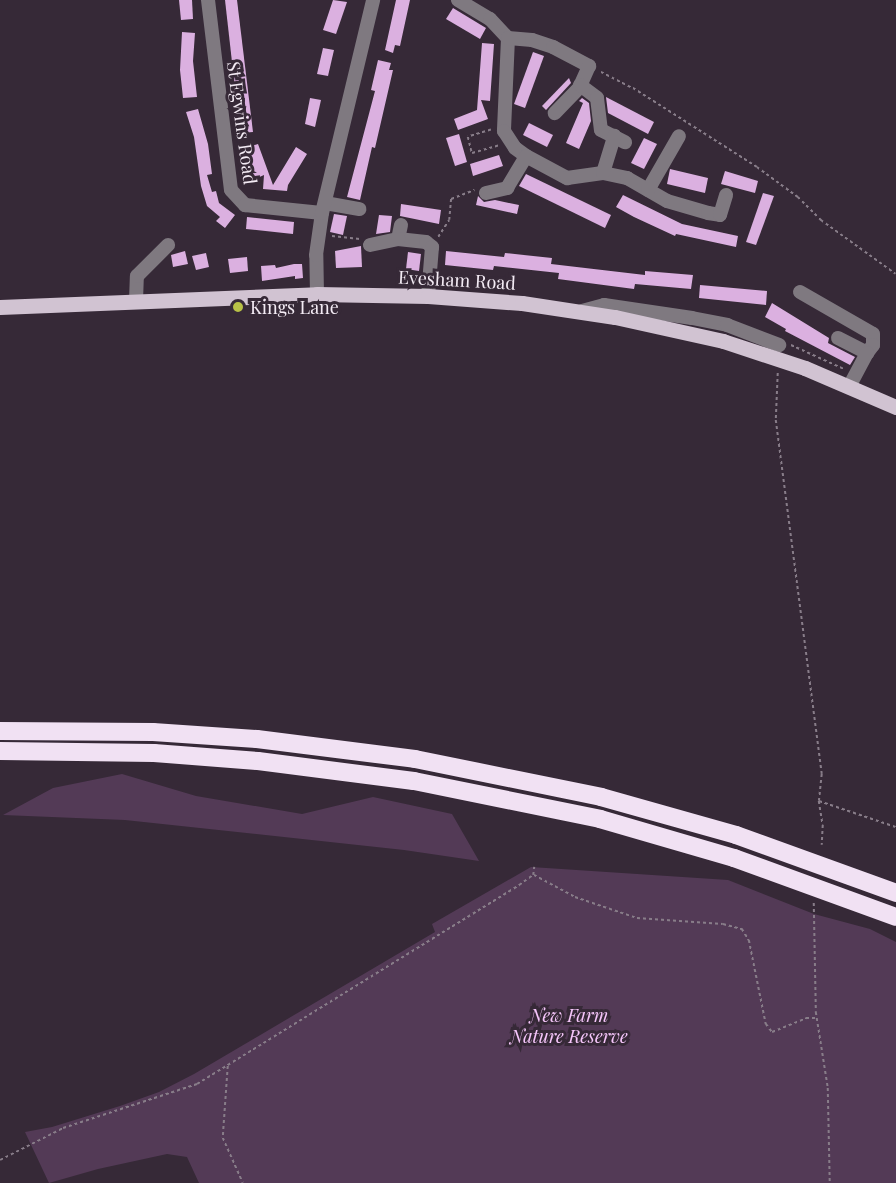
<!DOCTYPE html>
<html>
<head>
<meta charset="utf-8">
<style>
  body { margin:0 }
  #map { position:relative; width:896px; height:1183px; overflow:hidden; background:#362937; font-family:"Playfair Display",serif }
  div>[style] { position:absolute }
  .green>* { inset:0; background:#533a56 }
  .building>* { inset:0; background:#dbb0e0 }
  .path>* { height:1.5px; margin-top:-0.75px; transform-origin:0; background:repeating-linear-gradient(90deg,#887d89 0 3px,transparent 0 6px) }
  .minor>* { height:14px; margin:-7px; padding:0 7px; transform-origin:7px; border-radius:7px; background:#7f7980 }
  .major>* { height:15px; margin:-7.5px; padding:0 7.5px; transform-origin:7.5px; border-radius:7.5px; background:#d1c3d2 }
  .highway>* { height:18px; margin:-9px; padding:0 9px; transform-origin:9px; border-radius:9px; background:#f1e1f3 }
  .dots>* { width:16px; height:16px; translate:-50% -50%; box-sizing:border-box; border:3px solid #362937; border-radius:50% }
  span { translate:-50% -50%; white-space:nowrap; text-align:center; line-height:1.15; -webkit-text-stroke:6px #362937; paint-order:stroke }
  .street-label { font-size:18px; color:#f3ebf4 }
  .poi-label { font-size:18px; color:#f3ebf4 }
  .left { translate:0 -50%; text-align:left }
  .park-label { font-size:18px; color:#f6c6fb; font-style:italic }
</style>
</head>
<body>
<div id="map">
  <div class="green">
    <i style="clip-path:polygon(122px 774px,196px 796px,302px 814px,373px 797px,452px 814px,479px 861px,404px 850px,125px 820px,3px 815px,53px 788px)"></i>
    <i style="clip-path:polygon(531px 867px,728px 880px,814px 914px,870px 929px,896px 942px,896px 1183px,199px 1183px,187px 1157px,167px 1154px,98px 1169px,49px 1183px,25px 1132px,52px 1127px,120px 1106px,159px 1092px,194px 1074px,435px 932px,432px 924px)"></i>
  </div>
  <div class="building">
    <i style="clip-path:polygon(179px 0,192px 0,193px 19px,181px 20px)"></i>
    <i style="clip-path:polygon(225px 0,237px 0,253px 132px,240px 133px)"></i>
    <i style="clip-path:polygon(333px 0,347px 2px,336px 34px,323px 30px)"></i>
    <i style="clip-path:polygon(396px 0,410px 0,400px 46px,395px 45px,393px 53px,385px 50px)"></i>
    <i style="clip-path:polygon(453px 8px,486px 28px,480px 39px,446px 19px)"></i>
    <i style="clip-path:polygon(182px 32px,195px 33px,193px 61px,197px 97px,183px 98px,180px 70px)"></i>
    <i style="clip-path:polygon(482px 43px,494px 44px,490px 101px,481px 100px,488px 119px,458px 130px,454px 119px,477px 110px)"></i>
    <i style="clip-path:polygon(323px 48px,334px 50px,328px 76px,317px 74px)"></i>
    <i style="clip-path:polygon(533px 52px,544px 56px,525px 108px,514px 104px)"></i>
    <i style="clip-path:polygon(378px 60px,391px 63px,389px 70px,393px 70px,375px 148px,372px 147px,360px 200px,347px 197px,375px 91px,371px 90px)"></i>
    <i style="clip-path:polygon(569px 78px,571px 83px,546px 110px,542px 106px)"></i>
    <i style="clip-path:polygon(606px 97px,654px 122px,648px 134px,608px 113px)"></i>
    <i style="clip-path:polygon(310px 98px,321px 100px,315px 127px,305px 124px)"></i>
    <i style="clip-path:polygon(582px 98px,589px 103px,591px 121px,579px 149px,566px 143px,583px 103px,579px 101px)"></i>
    <i style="clip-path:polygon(198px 109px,208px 144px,212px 174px,207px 175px,212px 192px,216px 191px,219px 203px,235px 215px,225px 228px,216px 221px,220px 217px,207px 206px,201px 186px,194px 137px,186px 112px)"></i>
    <i style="clip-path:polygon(529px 123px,553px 135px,547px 147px,523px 135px)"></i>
    <i style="clip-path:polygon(459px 134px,467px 162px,455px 166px,446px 138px)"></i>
    <i style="clip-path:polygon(644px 138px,657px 144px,644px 169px,631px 163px)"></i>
    <i style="clip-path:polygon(258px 144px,273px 185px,296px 147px,307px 154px,288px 185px,287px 191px,263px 189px,264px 175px,255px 179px,244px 148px)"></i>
    <i style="clip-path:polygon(499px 155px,503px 166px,473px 176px,470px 164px)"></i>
    <i style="clip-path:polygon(670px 169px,708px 178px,705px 193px,667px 184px)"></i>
    <i style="clip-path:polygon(725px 171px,758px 181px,755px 193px,721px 184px)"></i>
    <i style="clip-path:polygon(526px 174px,611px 215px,605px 228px,519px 186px)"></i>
    <i style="clip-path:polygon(763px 193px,774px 196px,756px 245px,746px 242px)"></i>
    <i style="clip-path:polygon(623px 195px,682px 224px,738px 236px,736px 247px,676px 234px,675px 236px,634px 217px,616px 207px)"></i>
    <i style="clip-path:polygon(478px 196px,484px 202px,495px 200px,519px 205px,517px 214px,476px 205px)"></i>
    <i style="clip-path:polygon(401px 204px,441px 210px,439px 224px,400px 216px)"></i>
    <i style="clip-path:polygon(334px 214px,347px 216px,343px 235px,330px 232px)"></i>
    <i style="clip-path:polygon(379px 215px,392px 216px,390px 232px,376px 234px)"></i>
    <i style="clip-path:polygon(247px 217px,294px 222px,293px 234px,246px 229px)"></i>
    <i style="clip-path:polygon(361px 246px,362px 267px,336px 268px,335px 251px)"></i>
    <i style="clip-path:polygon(185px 251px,188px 264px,173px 267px,171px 255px)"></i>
    <i style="clip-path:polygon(446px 251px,504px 257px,505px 253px,552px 258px,551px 264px,645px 275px,645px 271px,693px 275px,691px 289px,635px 284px,634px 289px,558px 279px,559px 273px,494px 266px,493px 270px,445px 265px)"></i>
    <i style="clip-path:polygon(408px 252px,421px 254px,419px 271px,406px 269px)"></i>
    <i style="clip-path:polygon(206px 253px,209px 267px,196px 270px,192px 256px)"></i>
    <i style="clip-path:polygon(247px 257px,248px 271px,230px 273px,228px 259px)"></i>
    <i style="clip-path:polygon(294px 264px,302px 264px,303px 278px,295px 279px,295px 276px,262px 281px,261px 266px,275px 265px,276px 268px)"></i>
    <i style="clip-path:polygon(700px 285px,767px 291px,766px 305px,699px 298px)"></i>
    <i style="clip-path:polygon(772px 303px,829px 338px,828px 343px,855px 357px,850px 365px,785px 331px,786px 329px,765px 317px)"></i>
  </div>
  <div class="path">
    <i style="left:601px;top:72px;width:36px;rotate:27deg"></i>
    <i style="left:633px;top:88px;width:147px;rotate:32.5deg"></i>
    <i style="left:757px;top:167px;width:51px;rotate:36.2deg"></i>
    <i style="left:798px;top:197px;width:33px;rotate:45deg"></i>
    <i style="left:821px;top:220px;width:92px;rotate:35.8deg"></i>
    <i style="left:491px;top:130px;width:24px;rotate:163deg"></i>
    <i style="left:468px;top:137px;width:16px;rotate:76deg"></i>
    <i style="left:472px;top:153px;width:29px;rotate:-16deg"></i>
    <i style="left:332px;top:236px;width:28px;rotate:6deg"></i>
    <i style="left:438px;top:237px;width:20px;rotate:-57deg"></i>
    <i style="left:449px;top:220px;width:21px;rotate:-85deg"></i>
    <i style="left:451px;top:199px;width:25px;rotate:-21deg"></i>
    <i style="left:791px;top:345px;width:58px;rotate:24.4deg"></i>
    <i style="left:778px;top:373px;width:47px;rotate:92.4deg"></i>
    <i style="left:776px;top:420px;width:357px;rotate:82.6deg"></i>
    <i style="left:822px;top:774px;width:27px;rotate:96deg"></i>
    <i style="left:819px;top:801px;width:81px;rotate:18.7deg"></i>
    <i style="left:819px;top:801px;width:24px;rotate:81deg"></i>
    <i style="left:823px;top:825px;width:20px;rotate:93deg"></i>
    <i style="left:534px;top:875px;width:47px;rotate:28.2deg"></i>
    <i style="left:575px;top:897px;width:65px;rotate:18.7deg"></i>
    <i style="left:637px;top:918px;width:86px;rotate:4deg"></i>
    <i style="left:723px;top:924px;width:20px;rotate:15deg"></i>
    <i style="left:742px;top:929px;width:13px;rotate:58deg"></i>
    <i style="left:749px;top:940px;width:86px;rotate:78.6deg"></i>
    <i style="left:766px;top:1024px;width:10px;rotate:53deg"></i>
    <i style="left:772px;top:1032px;width:37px;rotate:-22deg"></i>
    <i style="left:806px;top:1018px;width:11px"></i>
    <i style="left:814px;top:903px;width:109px;rotate:88.9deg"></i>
    <i style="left:816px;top:1012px;width:77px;rotate:81deg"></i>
    <i style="left:828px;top:1088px;width:95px;rotate:88.8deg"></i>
    <i style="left:228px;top:1066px;width:72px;rotate:94deg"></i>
    <i style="left:223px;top:1138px;width:49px;rotate:66deg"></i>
    <i style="left:0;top:1160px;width:71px;rotate:-26.9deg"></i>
    <i style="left:63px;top:1128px;width:141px;rotate:-18.2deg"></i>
    <i style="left:197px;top:1084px;width:379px;rotate:-31.7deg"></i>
    <i style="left:519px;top:885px;width:17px;rotate:-36deg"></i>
    <i style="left:533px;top:875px;width:8px;rotate:-83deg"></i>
  </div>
  <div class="minor">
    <i style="left:208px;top:0;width:191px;rotate:83.1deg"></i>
    <i style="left:231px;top:190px;width:21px;rotate:47deg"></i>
    <i style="left:245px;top:205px;width:77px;rotate:5.9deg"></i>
    <i style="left:458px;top:0;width:37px;rotate:31deg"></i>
    <i style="left:490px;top:19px;width:26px;rotate:47deg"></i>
    <i style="left:508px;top:38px;width:93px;rotate:92.5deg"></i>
    <i style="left:504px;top:131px;width:20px;rotate:57deg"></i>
    <i style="left:515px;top:148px;width:14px;rotate:36deg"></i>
    <i style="left:526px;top:156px;width:47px;rotate:28.2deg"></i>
    <i style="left:567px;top:178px;width:36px;rotate:-8deg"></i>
    <i style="left:603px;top:173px;width:25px;rotate:12deg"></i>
    <i style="left:627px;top:178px;width:46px;rotate:29.9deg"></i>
    <i style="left:667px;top:201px;width:43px;rotate:16.3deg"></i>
    <i style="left:708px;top:213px;width:12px;rotate:9deg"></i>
    <i style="left:720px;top:215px;width:21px;rotate:-73deg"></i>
    <i style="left:508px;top:38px;width:24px;rotate:5deg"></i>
    <i style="left:532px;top:40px;width:22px;rotate:18deg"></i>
    <i style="left:553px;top:47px;width:41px;rotate:27.8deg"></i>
    <i style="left:589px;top:66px;width:24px;rotate:114deg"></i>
    <i style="left:579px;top:88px;width:35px;rotate:134deg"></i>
    <i style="left:580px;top:85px;width:21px;rotate:37deg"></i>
    <i style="left:597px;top:98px;width:32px;rotate:83deg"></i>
    <i style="left:601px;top:130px;width:27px;rotate:27deg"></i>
    <i style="left:603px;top:173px;width:39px;rotate:-73deg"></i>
    <i style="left:648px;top:190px;width:62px;rotate:-60.1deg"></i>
    <i style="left:486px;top:193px;width:22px;rotate:-13deg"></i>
    <i style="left:507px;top:188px;width:37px;rotate:-59deg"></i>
    <i style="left:325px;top:203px;width:35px;rotate:10deg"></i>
    <i style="left:401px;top:225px;width:14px;rotate:102deg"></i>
    <i style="left:398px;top:239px;width:28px;rotate:6deg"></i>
    <i style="left:426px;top:242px;width:8px;rotate:40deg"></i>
    <i style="left:432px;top:247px;width:49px;rotate:94.7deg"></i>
    <i style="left:370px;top:245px;width:29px;rotate:-12deg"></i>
    <i style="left:800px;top:292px;width:84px;rotate:29.9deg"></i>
    <i style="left:873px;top:334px;width:11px;rotate:90deg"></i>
    <i style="left:873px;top:345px;width:10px;rotate:127deg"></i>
    <i style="left:317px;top:294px;width:39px;rotate:-91deg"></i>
    <i style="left:316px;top:255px;width:42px;rotate:-81.9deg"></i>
    <i style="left:322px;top:213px;width:219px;rotate:-76.5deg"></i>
    <i style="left:136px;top:301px;width:25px;rotate:-88deg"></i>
    <i style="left:137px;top:276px;width:44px;rotate:-45deg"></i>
    <i style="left:582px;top:311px;width:23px;rotate:-15deg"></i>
    <i style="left:604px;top:305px;width:89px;rotate:8.4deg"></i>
    <i style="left:692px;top:318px;width:36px;rotate:11deg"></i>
    <i style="left:727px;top:325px;width:56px;rotate:21deg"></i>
    <i style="left:838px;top:338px;width:33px;rotate:27deg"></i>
    <i style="left:867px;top:353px;width:36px;rotate:118deg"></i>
  </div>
  <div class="major">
    <i style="left:0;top:307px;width:317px;rotate:-2.3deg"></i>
    <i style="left:317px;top:294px;width:111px;rotate:1deg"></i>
    <i style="left:428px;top:296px;width:94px;rotate:4.3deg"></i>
    <i style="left:522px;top:303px;width:94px;rotate:8.6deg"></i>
    <i style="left:615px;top:317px;width:111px;rotate:12.5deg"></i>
    <i style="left:723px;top:341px;width:86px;rotate:18.2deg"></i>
    <i style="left:805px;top:368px;width:99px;rotate:23.2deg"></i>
  </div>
  <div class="highway">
    <i style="left:0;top:731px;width:153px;rotate:0.4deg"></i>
    <i style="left:153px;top:732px;width:104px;rotate:3.9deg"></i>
    <i style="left:257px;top:739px;width:159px;rotate:7.2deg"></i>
    <i style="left:415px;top:759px;width:190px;rotate:11.5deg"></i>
    <i style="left:601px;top:797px;width:140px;rotate:15.7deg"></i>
    <i style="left:736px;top:835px;width:170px;rotate:19.9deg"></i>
    <i style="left:0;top:751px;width:154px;rotate:0.7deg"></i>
    <i style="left:154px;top:753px;width:104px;rotate:4.4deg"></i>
    <i style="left:258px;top:761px;width:157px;rotate:7.3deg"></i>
    <i style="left:414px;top:781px;width:190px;rotate:11.5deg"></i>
    <i style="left:600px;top:819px;width:140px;rotate:16.2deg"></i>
    <i style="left:734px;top:858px;width:172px;rotate:20deg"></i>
  </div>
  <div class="dots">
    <i style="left:238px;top:307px;background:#b8c147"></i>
  </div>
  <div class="street-label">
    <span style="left:242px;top:123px;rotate:82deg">St Egwins Road</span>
    <span style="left:457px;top:280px;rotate:3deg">Evesham Road</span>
  </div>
  <div class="poi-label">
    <span class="left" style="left:250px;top:307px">Kings Lane</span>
  </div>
  <div class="park-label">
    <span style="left:569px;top:1026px">New Farm<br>Nature Reserve</span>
  </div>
</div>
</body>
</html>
